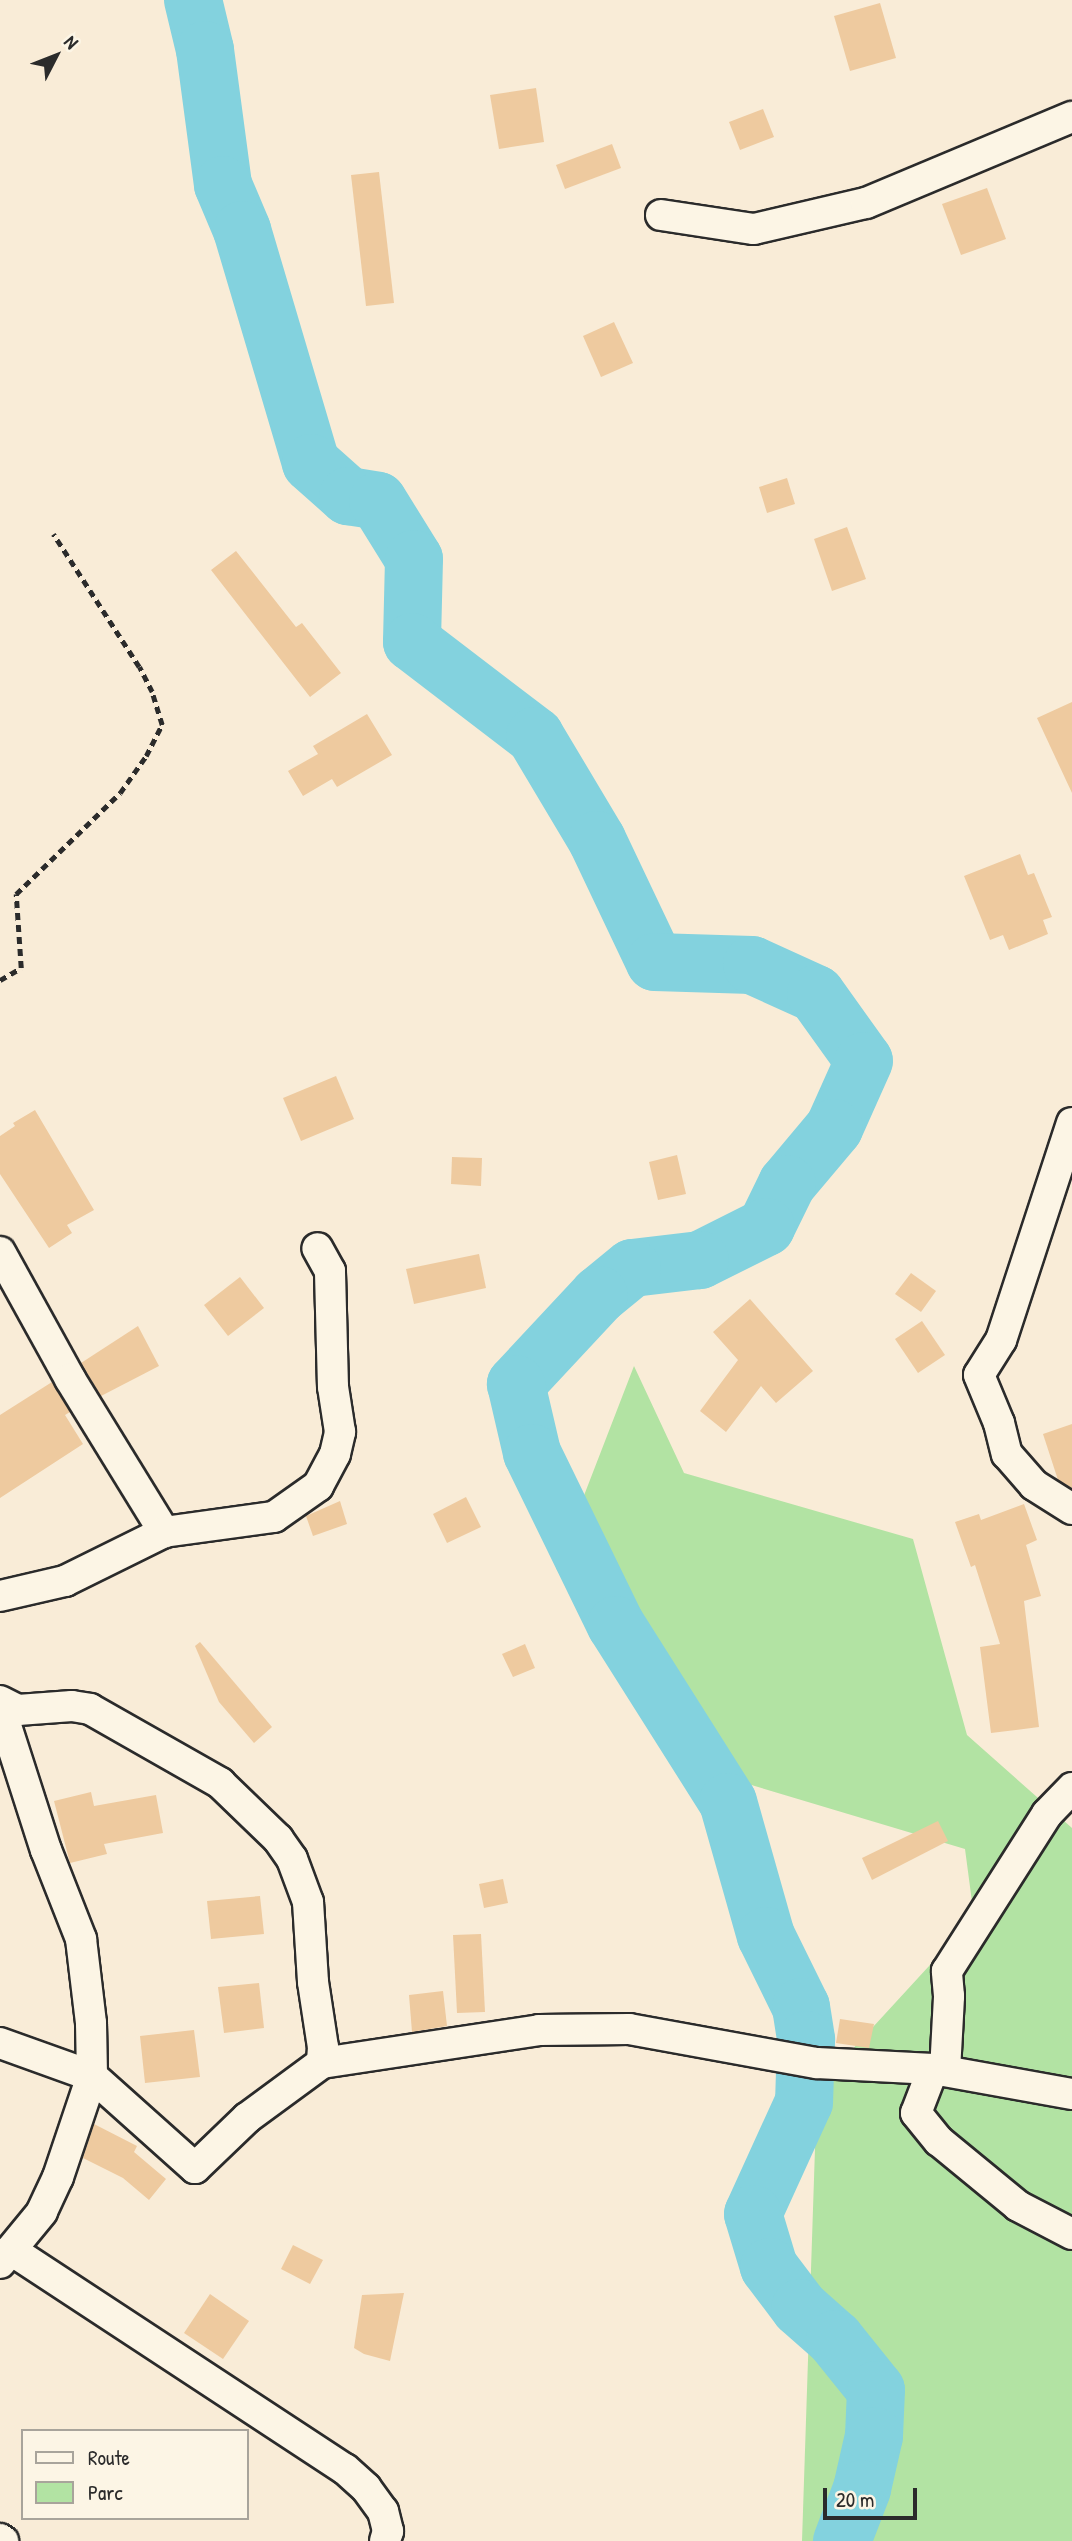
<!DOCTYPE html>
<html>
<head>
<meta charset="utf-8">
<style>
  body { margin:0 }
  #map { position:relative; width:1072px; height:2541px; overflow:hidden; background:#f9ecd7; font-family:"Patrick Hand",sans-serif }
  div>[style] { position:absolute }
  .green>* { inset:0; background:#b2e3a3 }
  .river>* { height:58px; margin:-29px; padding:0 29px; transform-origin:29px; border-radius:29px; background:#83d2de }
  .building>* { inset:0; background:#eeca9f }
  .path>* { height:4.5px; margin-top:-2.25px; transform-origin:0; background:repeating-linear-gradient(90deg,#2b2b2b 0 7px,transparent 0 12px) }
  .roads { filter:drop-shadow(2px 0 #2b2b2b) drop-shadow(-2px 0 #2b2b2b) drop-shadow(0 2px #2b2b2b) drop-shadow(0 -2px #2b2b2b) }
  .minor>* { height:30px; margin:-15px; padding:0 15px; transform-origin:15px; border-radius:15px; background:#fcf5e5 }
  span { translate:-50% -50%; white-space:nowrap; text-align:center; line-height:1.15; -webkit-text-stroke:5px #fcf5e5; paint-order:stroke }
  .legend { position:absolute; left:21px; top:2429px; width:228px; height:91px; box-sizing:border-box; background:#fcf5e5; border:2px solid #a8a49b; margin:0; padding:9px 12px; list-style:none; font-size:21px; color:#2b2b2b }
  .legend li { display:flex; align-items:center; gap:14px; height:35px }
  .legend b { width:35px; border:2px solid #a8a49b }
  .north { position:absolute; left:21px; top:21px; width:70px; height:70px; -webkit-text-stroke:5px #fcf5e5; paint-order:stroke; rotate:48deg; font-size:19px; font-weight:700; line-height:28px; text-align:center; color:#2b2b2b }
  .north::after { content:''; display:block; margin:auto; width:24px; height:32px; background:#2b2b2b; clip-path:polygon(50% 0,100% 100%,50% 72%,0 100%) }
  .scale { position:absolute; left:823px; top:2488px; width:94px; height:32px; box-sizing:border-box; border:4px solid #2b2b2b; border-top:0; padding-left:9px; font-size:21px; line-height:24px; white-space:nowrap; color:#2b2b2b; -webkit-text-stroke:5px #fcf5e5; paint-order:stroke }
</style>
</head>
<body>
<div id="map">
  <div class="green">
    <i style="clip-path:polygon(634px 1366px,684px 1473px,913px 1539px,967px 1735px,1072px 1828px,1072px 2541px,802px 2541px,817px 2088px,974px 1917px,965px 1849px,668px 1760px,556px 1568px)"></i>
  </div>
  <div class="river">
    <i style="left:193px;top:0;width:51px;rotate:76.5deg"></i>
    <i style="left:205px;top:50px;width:136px;rotate:82.4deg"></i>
    <i style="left:223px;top:185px;width:49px;rotate:67.1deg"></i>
    <i style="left:242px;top:230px;width:243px;rotate:73.5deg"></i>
    <i style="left:311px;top:463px;width:50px;rotate:41.7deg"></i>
    <i style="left:348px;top:496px;width:30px;rotate:9deg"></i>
    <i style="left:378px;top:501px;width:68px;rotate:58.2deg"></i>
    <i style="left:414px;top:559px;width:83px;rotate:91.4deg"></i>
    <i style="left:412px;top:642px;width:155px;rotate:37.4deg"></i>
    <i style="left:535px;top:736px;width:121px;rotate:59.2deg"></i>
    <i style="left:597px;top:840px;width:135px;rotate:64.6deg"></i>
    <i style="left:655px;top:962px;width:97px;rotate:1.8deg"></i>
    <i style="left:752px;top:965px;width:70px;rotate:24.4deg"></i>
    <i style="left:816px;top:994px;width:82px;rotate:54.4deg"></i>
    <i style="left:864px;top:1061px;width:73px;rotate:114.1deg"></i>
    <i style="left:834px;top:1128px;width:73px;rotate:130deg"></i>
    <i style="left:787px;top:1184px;width:48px;rotate:116deg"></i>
    <i style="left:766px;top:1227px;width:74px;rotate:153.4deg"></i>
    <i style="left:700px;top:1260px;width:68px;rotate:173.3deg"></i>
    <i style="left:632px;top:1268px;width:43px;rotate:140.7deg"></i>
    <i style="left:599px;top:1295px;width:122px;rotate:133deg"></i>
    <i style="left:516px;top:1384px;width:71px;rotate:76.9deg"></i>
    <i style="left:532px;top:1453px;width:191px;rotate:64deg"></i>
    <i style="left:616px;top:1625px;width:209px;rotate:57.7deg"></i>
    <i style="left:728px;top:1802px;width:139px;rotate:74.2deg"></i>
    <i style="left:766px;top:1936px;width:79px;rotate:63.8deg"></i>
    <i style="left:801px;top:2007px;width:33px;rotate:81deg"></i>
    <i style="left:806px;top:2040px;width:62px;rotate:91.8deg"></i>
    <i style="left:804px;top:2102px;width:123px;rotate:114.5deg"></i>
    <i style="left:753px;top:2214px;width:55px;rotate:73.2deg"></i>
    <i style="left:769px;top:2267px;width:51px;rotate:52.9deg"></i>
    <i style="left:800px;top:2308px;width:47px;rotate:41.5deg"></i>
    <i style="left:835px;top:2339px;width:65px;rotate:51.2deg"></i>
    <i style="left:876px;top:2390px;width:46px;rotate:92.5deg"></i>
    <i style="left:874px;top:2436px;width:54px;rotate:102.8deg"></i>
    <i style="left:862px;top:2489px;width:56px;rotate:111deg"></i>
  </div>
  <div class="building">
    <i style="clip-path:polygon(880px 3px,896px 58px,850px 71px,834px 16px)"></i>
    <i style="clip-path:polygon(536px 88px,544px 142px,499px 149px,490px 95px)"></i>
    <i style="clip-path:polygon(763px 109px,774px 137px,740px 150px,729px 122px)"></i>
    <i style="clip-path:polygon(612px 144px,621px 168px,565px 189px,556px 165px)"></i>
    <i style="clip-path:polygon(379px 172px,394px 303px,366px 306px,351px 175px)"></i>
    <i style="clip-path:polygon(987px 188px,1006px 239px,961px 255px,942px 204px)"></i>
    <i style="clip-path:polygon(614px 322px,633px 363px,601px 377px,583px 336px)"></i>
    <i style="clip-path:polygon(787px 478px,795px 504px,767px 513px,759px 487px)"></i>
    <i style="clip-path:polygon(847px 527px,866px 579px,832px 591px,814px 539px)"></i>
    <i style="clip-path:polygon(236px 551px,296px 627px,302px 623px,341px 673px,310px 697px,211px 570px)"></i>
    <i style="clip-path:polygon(1072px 702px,1072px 793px,1037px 718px)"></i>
    <i style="clip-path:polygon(367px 714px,392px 755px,337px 787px,332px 779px,303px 796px,288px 771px,318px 754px,313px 746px)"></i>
    <i style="clip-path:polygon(1020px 854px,1028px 875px,1034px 873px,1052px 917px,1043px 920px,1048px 934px,1009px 950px,1003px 935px,990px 940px,964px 876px)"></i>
    <i style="clip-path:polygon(336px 1076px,354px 1119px,301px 1141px,283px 1098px)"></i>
    <i style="clip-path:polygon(35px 1110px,94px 1210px,67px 1225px,72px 1233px,49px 1248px,0 1174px,0 1136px,15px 1126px,13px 1123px)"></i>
    <i style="clip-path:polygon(677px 1155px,686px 1194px,658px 1200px,649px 1162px)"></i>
    <i style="clip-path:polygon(452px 1157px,482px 1158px,481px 1186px,451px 1184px)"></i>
    <i style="clip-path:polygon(479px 1254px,486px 1288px,414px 1304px,406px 1269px)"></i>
    <i style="clip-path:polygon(911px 1273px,936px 1291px,921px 1312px,895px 1294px)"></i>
    <i style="clip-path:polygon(240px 1277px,264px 1308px,228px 1336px,204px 1305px)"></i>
    <i style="clip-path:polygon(750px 1299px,813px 1371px,776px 1403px,761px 1386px,726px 1432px,700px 1411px,738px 1360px,713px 1332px)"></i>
    <i style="clip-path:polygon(922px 1321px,945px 1355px,918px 1373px,895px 1339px)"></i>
    <i style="clip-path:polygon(138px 1326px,159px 1366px,101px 1396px,81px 1363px)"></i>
    <i style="clip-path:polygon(52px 1382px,70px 1412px,65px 1415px,83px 1444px,0 1498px,0 1415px)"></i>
    <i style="clip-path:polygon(1072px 1424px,1072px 1488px,1058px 1480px,1043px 1434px)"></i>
    <i style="clip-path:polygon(466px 1497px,481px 1527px,447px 1543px,433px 1514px)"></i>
    <i style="clip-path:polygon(340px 1501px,347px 1524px,313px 1536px,306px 1516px)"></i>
    <i style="clip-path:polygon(1024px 1504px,1037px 1540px,1026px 1545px,1041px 1596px,1024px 1601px,1039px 1727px,991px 1733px,980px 1647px,1000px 1644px,975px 1565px,971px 1567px,955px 1522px,979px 1514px,981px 1520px)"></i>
    <i style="clip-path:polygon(200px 1642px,272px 1727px,254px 1743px,219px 1702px,195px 1646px)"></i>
    <i style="clip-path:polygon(525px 1644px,535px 1668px,513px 1677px,502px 1654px)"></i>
    <i style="clip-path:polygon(91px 1792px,94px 1806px,156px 1795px,163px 1833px,104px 1844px,107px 1854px,70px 1863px,54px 1801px)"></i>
    <i style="clip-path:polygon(938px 1821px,948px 1841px,872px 1880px,862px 1858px)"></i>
    <i style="clip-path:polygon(503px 1879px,508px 1903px,484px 1908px,479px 1884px)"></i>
    <i style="clip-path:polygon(260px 1896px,264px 1934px,211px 1939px,207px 1901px)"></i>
    <i style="clip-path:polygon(481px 1934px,485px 2012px,457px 2013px,453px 1935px)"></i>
    <i style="clip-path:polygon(259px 1983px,264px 2028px,224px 2033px,218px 1987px)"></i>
    <i style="clip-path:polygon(443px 1991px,447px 2026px,412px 2032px,409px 1995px)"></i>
    <i style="clip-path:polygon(840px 2019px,874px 2024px,869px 2048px,836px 2043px)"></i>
    <i style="clip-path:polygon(194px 2030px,200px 2077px,145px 2083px,140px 2036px)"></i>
    <i style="clip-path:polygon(94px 2124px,137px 2146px,134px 2152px,166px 2179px,149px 2200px,123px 2178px,83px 2158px)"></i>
    <i style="clip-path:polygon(293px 2245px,323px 2260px,310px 2284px,281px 2269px)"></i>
    <i style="clip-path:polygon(404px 2293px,390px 2361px,364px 2354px,354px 2348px,362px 2295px)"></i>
    <i style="clip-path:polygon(210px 2294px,249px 2321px,223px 2359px,184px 2333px)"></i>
  </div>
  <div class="path">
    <i style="left:0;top:980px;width:24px;rotate:-30deg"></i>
    <i style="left:21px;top:968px;width:74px;rotate:-93.9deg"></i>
    <i style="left:16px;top:894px;width:145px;rotate:-44.2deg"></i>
    <i style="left:120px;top:793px;width:45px;rotate:-54.9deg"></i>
    <i style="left:146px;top:756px;width:35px;rotate:-63deg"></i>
    <i style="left:162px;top:725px;width:34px;rotate:-107deg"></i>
    <i style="left:152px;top:692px;width:28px;rotate:-117deg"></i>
    <i style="left:139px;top:667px;width:158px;rotate:-122.9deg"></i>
  </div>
  <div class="roads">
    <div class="minor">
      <i style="left:661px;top:215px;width:94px;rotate:8.6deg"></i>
      <i style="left:754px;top:229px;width:115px;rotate:-13.1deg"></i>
      <i style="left:866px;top:203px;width:223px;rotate:-22.7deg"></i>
      <i style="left:1072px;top:1123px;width:228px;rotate:108.1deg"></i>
      <i style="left:1001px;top:1340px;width:41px;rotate:122.2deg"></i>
      <i style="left:979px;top:1375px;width:52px;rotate:67.4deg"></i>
      <i style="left:999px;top:1423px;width:32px;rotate:76deg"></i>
      <i style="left:1007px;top:1454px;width:41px;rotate:48.9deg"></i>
      <i style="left:1034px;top:1485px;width:45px;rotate:32.3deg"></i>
      <i style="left:0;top:1252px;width:145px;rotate:61.1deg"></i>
      <i style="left:70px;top:1379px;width:180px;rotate:58.4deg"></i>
      <i style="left:0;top:1596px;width:67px;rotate:-13deg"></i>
      <i style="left:65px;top:1581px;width:110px;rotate:-26.3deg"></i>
      <i style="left:164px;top:1532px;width:111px;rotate:-7.8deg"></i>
      <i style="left:274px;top:1517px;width:54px;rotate:-35.2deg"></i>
      <i style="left:318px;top:1486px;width:36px;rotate:-62deg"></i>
      <i style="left:335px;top:1454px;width:23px;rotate:-77deg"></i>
      <i style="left:340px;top:1432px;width:46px;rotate:-98.8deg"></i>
      <i style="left:333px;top:1387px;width:116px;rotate:-91.5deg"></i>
      <i style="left:330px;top:1271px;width:26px;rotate:-119deg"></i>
      <i style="left:0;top:1701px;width:20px;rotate:27deg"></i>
      <i style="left:18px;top:1710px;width:54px;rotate:-4.2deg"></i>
      <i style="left:72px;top:1706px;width:18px;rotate:9deg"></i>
      <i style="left:90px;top:1709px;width:150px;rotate:29.6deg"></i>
      <i style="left:220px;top:1783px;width:81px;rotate:44deg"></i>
      <i style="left:278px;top:1839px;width:24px;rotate:55deg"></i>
      <i style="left:292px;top:1859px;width:46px;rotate:69.6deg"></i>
      <i style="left:308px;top:1902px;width:80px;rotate:86.4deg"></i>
      <i style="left:313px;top:1982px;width:66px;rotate:81.3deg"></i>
      <i style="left:323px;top:2047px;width:16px;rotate:94deg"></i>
      <i style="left:0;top:1707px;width:150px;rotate:72.2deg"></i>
      <i style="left:46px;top:1850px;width:96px;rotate:68.5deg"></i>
      <i style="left:81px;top:1939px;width:85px;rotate:83.2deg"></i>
      <i style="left:91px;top:2023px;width:53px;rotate:88.9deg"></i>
      <i style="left:92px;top:2076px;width:107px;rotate:108.6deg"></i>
      <i style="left:58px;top:2177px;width:38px;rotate:115deg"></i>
      <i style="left:42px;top:2212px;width:66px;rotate:129.5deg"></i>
      <i style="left:0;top:2043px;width:98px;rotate:19.7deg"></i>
      <i style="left:92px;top:2076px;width:138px;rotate:41.8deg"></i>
      <i style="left:195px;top:2168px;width:72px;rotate:-43.9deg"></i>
      <i style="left:247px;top:2118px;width:93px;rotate:-36.3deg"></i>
      <i style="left:322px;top:2063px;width:219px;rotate:-8.6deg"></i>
      <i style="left:539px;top:2030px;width:90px;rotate:-0.6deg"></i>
      <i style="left:629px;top:2029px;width:191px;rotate:10.3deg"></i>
      <i style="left:817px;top:2063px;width:116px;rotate:3deg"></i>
      <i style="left:933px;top:2069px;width:141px;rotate:10.2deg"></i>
      <i style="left:933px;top:2069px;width:47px;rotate:111.1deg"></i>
      <i style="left:916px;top:2113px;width:36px;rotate:51deg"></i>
      <i style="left:939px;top:2141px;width:102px;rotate:39.4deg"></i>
      <i style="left:1018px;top:2206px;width:61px;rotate:27.4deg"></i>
      <i style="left:945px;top:2071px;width:75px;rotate:-86.9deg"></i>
      <i style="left:949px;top:1996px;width:25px;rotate:-95deg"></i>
      <i style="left:947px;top:1971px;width:186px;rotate:-57.5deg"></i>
      <i style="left:1047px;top:1814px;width:36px;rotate:-46deg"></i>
      <i style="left:11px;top:2250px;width:399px;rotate:33.3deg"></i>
      <i style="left:345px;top:2469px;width:28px;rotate:42deg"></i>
      <i style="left:366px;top:2488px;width:29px;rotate:54deg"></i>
      <i style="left:383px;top:2511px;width:21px;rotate:76deg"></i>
      <i style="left:388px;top:2531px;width:10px;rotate:107deg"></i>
      <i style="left:0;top:2539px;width:4px;rotate:34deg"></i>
    </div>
  </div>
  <ul class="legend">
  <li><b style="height:9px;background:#fcf5e5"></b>Route</li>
  <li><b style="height:19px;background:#b2e3a3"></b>Parc</li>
  </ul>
  <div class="north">N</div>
  <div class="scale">20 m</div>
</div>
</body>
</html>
